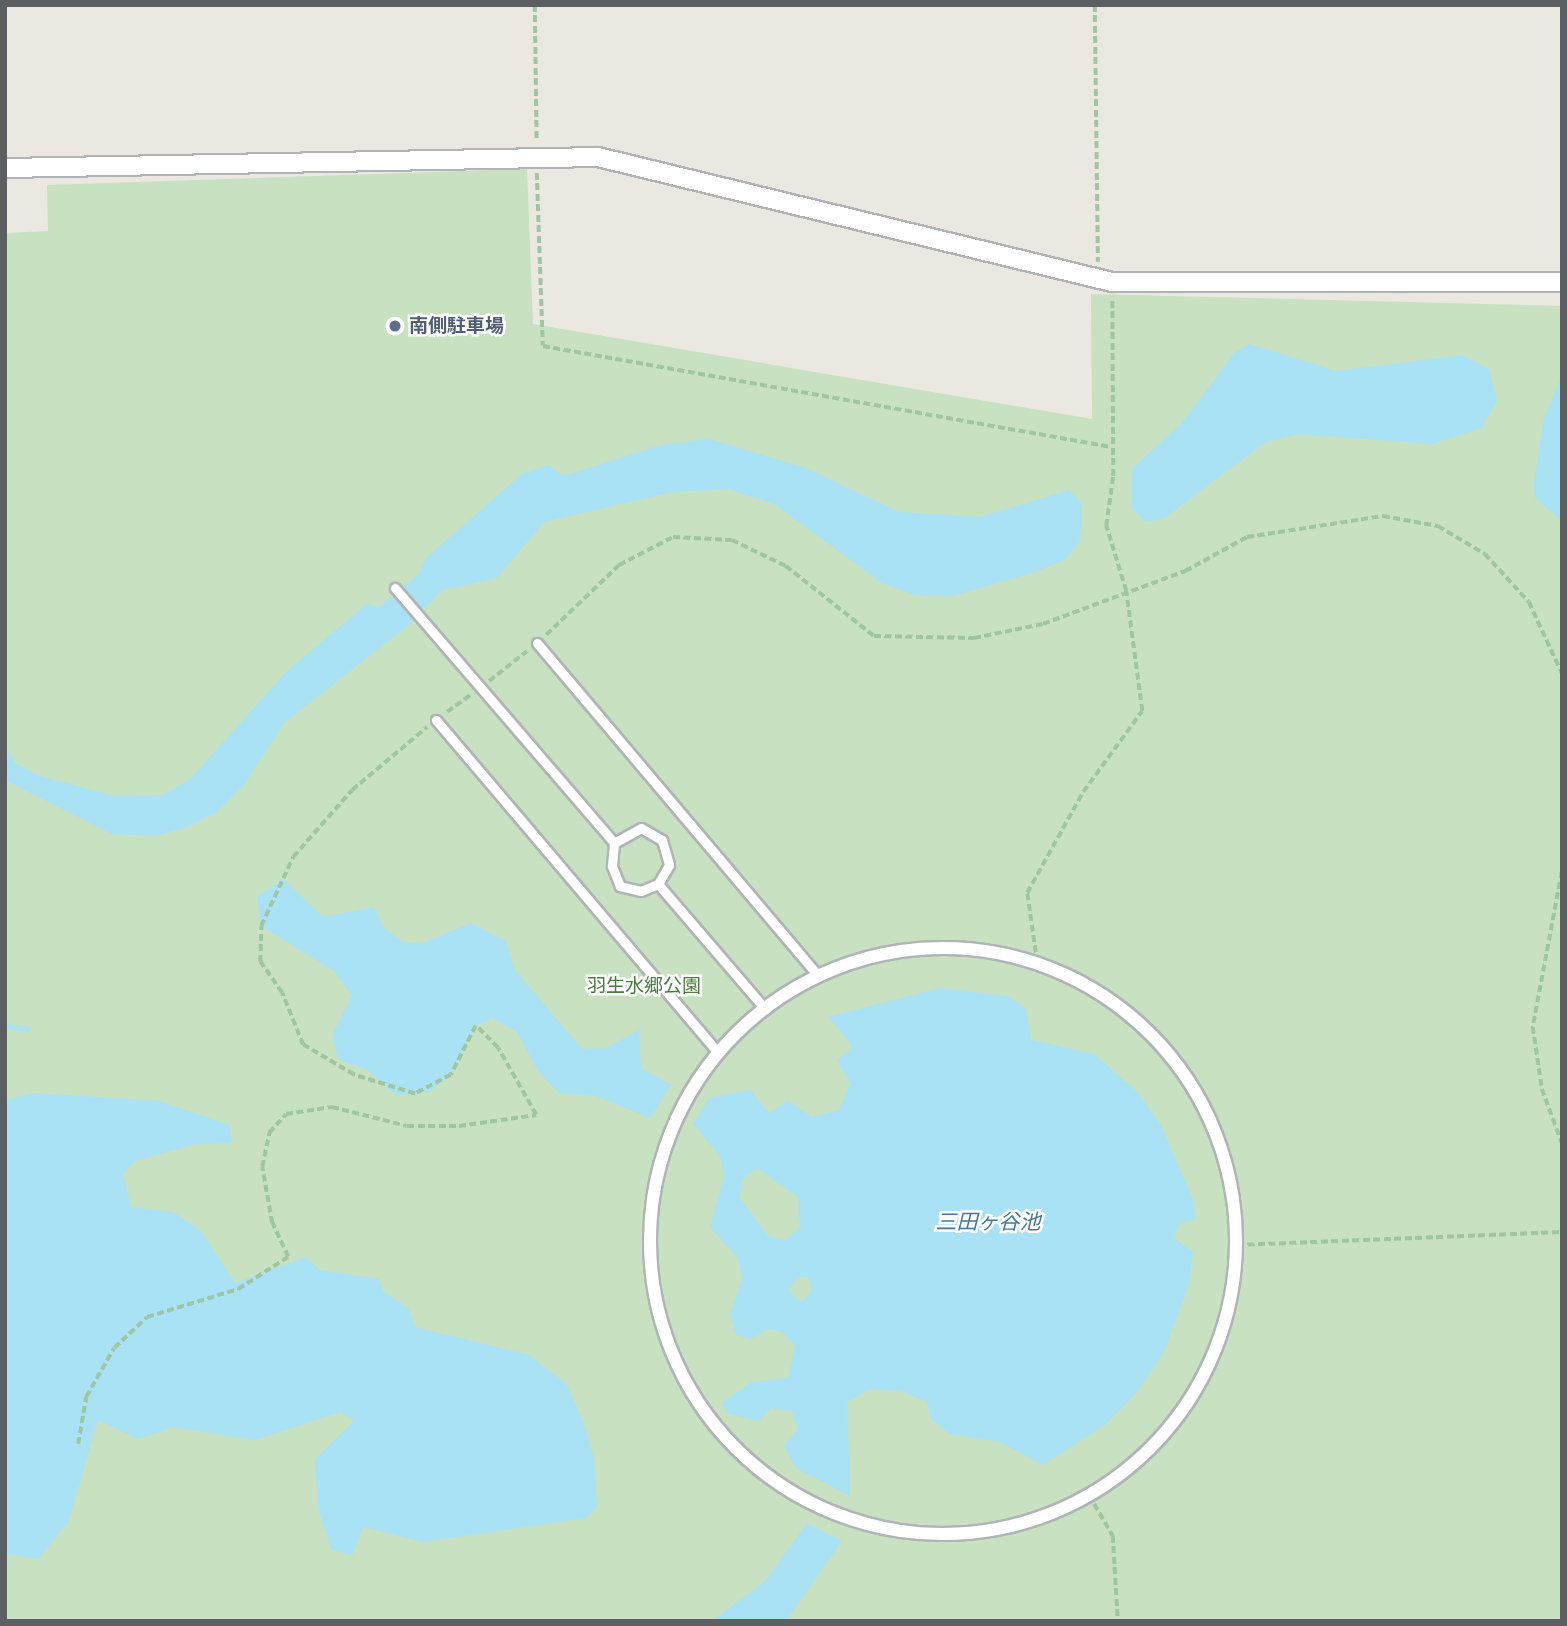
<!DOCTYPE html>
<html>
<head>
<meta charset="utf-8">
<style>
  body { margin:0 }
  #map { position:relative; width:1567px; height:1626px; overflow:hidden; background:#ebe8e2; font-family:"PT Sans","Noto Sans JP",sans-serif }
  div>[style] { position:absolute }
  .green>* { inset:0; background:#c7e1c1 }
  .water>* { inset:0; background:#a9e2f5 }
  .stream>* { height:5px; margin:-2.5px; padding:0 2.5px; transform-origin:2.5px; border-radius:2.5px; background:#a9e2f5 }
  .path>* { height:3.5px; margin-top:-1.75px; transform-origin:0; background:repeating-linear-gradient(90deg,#9ec6a2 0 7px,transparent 0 10.5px) }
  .roads { filter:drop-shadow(2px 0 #b0b4b6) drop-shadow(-2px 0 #b0b4b6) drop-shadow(0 2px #b0b4b6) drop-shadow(0 -2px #b0b4b6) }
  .service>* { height:9px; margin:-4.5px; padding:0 4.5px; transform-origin:4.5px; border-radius:4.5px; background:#fff }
  .pedestrian>* { height:12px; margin:-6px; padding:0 6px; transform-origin:6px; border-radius:6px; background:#fff }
  .pedestrian>.ring { margin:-6px; padding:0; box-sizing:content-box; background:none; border:12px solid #fff; border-radius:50% }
  .minor>* { height:18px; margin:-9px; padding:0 9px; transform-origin:9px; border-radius:9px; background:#fff }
  .dots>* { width:19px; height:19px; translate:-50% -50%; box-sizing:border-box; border:4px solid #fff; border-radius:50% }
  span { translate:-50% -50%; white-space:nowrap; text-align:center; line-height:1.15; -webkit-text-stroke:5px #fff; paint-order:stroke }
  .service-label { font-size:19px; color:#4e5e75; font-weight:700 }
  .left { translate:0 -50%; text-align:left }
  .park-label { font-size:19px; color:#477d3e }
  .water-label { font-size:21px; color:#437a93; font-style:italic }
  .frame { position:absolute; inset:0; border:7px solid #5b5f61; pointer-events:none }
</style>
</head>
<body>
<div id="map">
  <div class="green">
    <i style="clip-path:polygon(527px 169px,533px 324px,1092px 419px,1091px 294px,1562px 306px,1562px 1621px,5px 1621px,5px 233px,48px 231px,47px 185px)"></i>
  </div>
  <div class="water">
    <i style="clip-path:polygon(1249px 344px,1336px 371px,1462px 355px,1489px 369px,1497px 401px,1481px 428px,1432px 444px,1298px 434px,1266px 442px,1163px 519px,1146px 522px,1132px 509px,1132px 469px,1182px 423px,1234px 353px)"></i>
    <i style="clip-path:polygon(1562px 375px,1562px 521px,1535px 498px,1534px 483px,1544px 418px)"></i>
    <i style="clip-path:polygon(709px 439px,806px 468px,899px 512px,980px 517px,1069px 490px,1082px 504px,1080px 541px,1066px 559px,1035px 572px,953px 596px,914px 595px,882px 583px,774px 504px,728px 489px,672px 492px,544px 522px,497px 578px,442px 590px,411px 623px,284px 723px,244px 785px,217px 812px,187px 827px,154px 836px,112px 834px,5px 780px,9px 750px,15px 763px,40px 776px,114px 796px,163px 795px,191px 778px,287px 671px,368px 603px,378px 608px,419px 574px,425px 559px,523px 473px,548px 465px,563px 476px,661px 445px)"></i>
    <i style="clip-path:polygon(283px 879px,323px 917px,374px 907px,384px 928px,403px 942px,423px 943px,471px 923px,506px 941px,515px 970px,582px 1049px,606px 1048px,639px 1030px,641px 1068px,671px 1085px,650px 1118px,596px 1096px,559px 1093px,538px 1071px,517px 1032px,493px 1018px,476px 1026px,451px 1075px,428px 1093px,396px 1095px,366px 1069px,339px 1060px,332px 1036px,352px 995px,334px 971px,261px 926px,257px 897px)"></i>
    <i style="clip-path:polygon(evenodd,940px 988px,1008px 996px,1026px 1009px,1031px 1040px,1094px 1054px,1138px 1093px,1161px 1125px,1194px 1203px,1195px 1219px,1179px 1224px,1174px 1238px,1193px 1252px,1189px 1284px,1164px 1352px,1137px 1392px,1106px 1424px,1043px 1465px,1000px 1442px,950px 1434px,931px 1419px,927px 1402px,901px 1391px,870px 1389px,847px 1402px,850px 1496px,796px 1468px,784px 1446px,798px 1429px,792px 1411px,771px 1408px,758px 1421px,729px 1414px,721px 1403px,752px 1382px,788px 1378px,795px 1347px,783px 1332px,767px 1329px,751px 1339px,736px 1335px,730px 1314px,742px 1279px,739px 1260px,710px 1227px,724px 1176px,720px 1156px,693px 1124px,709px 1098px,750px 1090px,770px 1114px,787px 1100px,812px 1117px,839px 1110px,850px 1084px,837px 1060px,853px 1047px,828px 1017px,940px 988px,757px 1168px,798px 1197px,800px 1227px,786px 1240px,769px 1237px,739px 1197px,743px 1178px,757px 1168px,940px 988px,798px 1277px,808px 1277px,812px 1291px,801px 1302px,788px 1291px,798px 1277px)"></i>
    <i style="clip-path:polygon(35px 1093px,159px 1101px,229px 1125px,232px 1143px,196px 1144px,135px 1161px,123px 1174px,131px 1207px,173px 1212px,201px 1231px,235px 1283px,306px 1257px,320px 1270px,379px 1279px,383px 1291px,408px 1308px,415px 1327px,529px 1355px,566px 1384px,582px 1418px,594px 1458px,597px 1506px,586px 1518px,423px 1542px,363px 1527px,352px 1556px,331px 1549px,318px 1508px,315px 1459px,354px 1421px,340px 1412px,255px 1440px,173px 1427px,138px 1439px,98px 1420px,68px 1523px,38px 1559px,5px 1554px,5px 1100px)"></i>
    <i style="clip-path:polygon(807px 1523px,842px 1541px,786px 1621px,712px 1621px,766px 1580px)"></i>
  </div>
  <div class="stream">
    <i style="left:5px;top:1026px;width:23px;rotate:7deg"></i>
  </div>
  <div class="path">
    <i style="left:535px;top:5px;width:136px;rotate:89.2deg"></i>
    <i style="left:1095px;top:5px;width:257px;rotate:89.3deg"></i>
    <i style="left:537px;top:173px;width:173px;rotate:88deg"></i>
    <i style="left:543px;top:346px;width:577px;rotate:10.08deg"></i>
    <i style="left:546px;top:635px;width:101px;rotate:-43.8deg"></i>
    <i style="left:619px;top:565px;width:61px;rotate:-27.4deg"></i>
    <i style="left:673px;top:537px;width:59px;rotate:2.9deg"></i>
    <i style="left:732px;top:540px;width:60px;rotate:25.7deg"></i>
    <i style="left:786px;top:566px;width:112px;rotate:38.5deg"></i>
    <i style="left:874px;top:636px;width:100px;rotate:1.1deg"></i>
    <i style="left:974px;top:638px;width:70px;rotate:-11.5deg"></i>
    <i style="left:1043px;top:624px;width:152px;rotate:-20.5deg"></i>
    <i style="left:1185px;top:571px;width:71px;rotate:-28.7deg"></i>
    <i style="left:1247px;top:537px;width:138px;rotate:-8.8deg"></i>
    <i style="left:1383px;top:516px;width:56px;rotate:10.3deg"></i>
    <i style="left:1438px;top:526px;width:55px;rotate:30.8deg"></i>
    <i style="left:1485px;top:554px;width:65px;rotate:47.5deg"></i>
    <i style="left:1529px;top:602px;width:78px;rotate:65.1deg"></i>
    <i style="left:489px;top:681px;width:48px;rotate:-38.3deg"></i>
    <i style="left:447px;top:712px;width:31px;rotate:-36deg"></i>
    <i style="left:1562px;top:872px;width:158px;rotate:100.6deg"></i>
    <i style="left:1533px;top:1027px;width:63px;rotate:81.7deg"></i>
    <i style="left:1542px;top:1089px;width:58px;rotate:69.7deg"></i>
    <i style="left:1037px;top:963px;width:71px;rotate:-98.1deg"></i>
    <i style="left:1027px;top:893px;width:115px;rotate:-61deg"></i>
    <i style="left:1083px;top:792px;width:100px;rotate:-53.9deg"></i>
    <i style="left:1142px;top:711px;width:121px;rotate:-97.6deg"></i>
    <i style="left:1126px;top:591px;width:68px;rotate:-107.1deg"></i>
    <i style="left:1106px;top:526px;width:50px;rotate:-82deg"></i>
    <i style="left:1113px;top:476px;width:179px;rotate:-90.3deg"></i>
    <i style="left:1237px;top:1245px;width:325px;rotate:-2.3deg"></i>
    <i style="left:78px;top:1444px;width:48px;rotate:-80.3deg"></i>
    <i style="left:86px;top:1397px;width:56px;rotate:-60.3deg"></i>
    <i style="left:114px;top:1348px;width:45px;rotate:-43.2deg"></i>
    <i style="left:147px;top:1317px;width:95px;rotate:-17.1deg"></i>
    <i style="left:238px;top:1289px;width:59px;rotate:-32.6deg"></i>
    <i style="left:288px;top:1257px;width:38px;rotate:-115deg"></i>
    <i style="left:272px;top:1223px;width:57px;rotate:-100.1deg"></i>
    <i style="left:262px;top:1167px;width:35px;rotate:-78deg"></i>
    <i style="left:269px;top:1133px;width:25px;rotate:-48deg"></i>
    <i style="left:286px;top:1114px;width:47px;rotate:-8.7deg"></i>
    <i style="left:332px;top:1107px;width:77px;rotate:14.2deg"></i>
    <i style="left:407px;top:1126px;width:52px"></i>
    <i style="left:459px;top:1126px;width:78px;rotate:-8.1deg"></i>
    <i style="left:536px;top:1115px;width:77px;rotate:-119.6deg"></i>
    <i style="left:498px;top:1048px;width:31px;rotate:-135deg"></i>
    <i style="left:476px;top:1026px;width:55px;rotate:117deg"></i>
    <i style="left:451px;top:1075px;width:41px;rotate:152.2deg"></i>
    <i style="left:415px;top:1094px;width:64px;rotate:-162.7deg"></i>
    <i style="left:354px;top:1075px;width:59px;rotate:-149.5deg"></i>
    <i style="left:303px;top:1045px;width:56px;rotate:-112deg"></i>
    <i style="left:282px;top:993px;width:38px;rotate:-125deg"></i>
    <i style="left:260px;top:962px;width:36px;rotate:-88deg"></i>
    <i style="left:261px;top:926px;width:76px;rotate:-65.1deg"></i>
    <i style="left:293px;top:857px;width:89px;rotate:-48.6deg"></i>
    <i style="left:352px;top:790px;width:98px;rotate:-40deg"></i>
    <i style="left:1089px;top:1495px;width:48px;rotate:59.7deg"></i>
    <i style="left:1113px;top:1536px;width:85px;rotate:86.6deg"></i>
  </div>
  <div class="roads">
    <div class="service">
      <i style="left:395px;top:588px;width:336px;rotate:49.3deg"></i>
      <i style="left:537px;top:643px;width:436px;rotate:49.8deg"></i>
      <i style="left:436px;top:720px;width:436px;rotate:49.7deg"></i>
      <i style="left:658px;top:884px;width:18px;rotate:158deg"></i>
      <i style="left:641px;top:891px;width:22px;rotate:-167deg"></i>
      <i style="left:620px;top:886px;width:22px;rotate:-112deg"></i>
      <i style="left:612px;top:866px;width:23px;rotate:-85deg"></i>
      <i style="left:614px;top:843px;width:31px;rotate:-29deg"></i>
      <i style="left:641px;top:828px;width:24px;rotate:30deg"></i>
      <i style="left:662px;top:840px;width:26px;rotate:74deg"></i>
      <i style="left:669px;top:865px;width:22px;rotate:120deg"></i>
      <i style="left:658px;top:884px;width:165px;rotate:49.4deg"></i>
    </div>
    <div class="pedestrian">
      <i class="ring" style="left:650px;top:948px;width:574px;height:574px"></i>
    </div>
    <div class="minor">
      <i style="left:5px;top:168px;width:593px;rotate:-1.06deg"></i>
      <i style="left:598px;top:157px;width:529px;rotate:13.67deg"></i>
      <i style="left:1112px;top:282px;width:450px"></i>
    </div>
  </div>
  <div class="dots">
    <i style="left:395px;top:326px;background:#5c6f8a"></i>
  </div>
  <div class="service-label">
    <span class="left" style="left:409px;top:326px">南側駐車場</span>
  </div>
  <div class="park-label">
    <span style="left:644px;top:986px">羽生水郷公園</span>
  </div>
  <div class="water-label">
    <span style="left:988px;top:1222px">三田ヶ谷池</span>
  </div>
  <div class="frame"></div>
</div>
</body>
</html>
